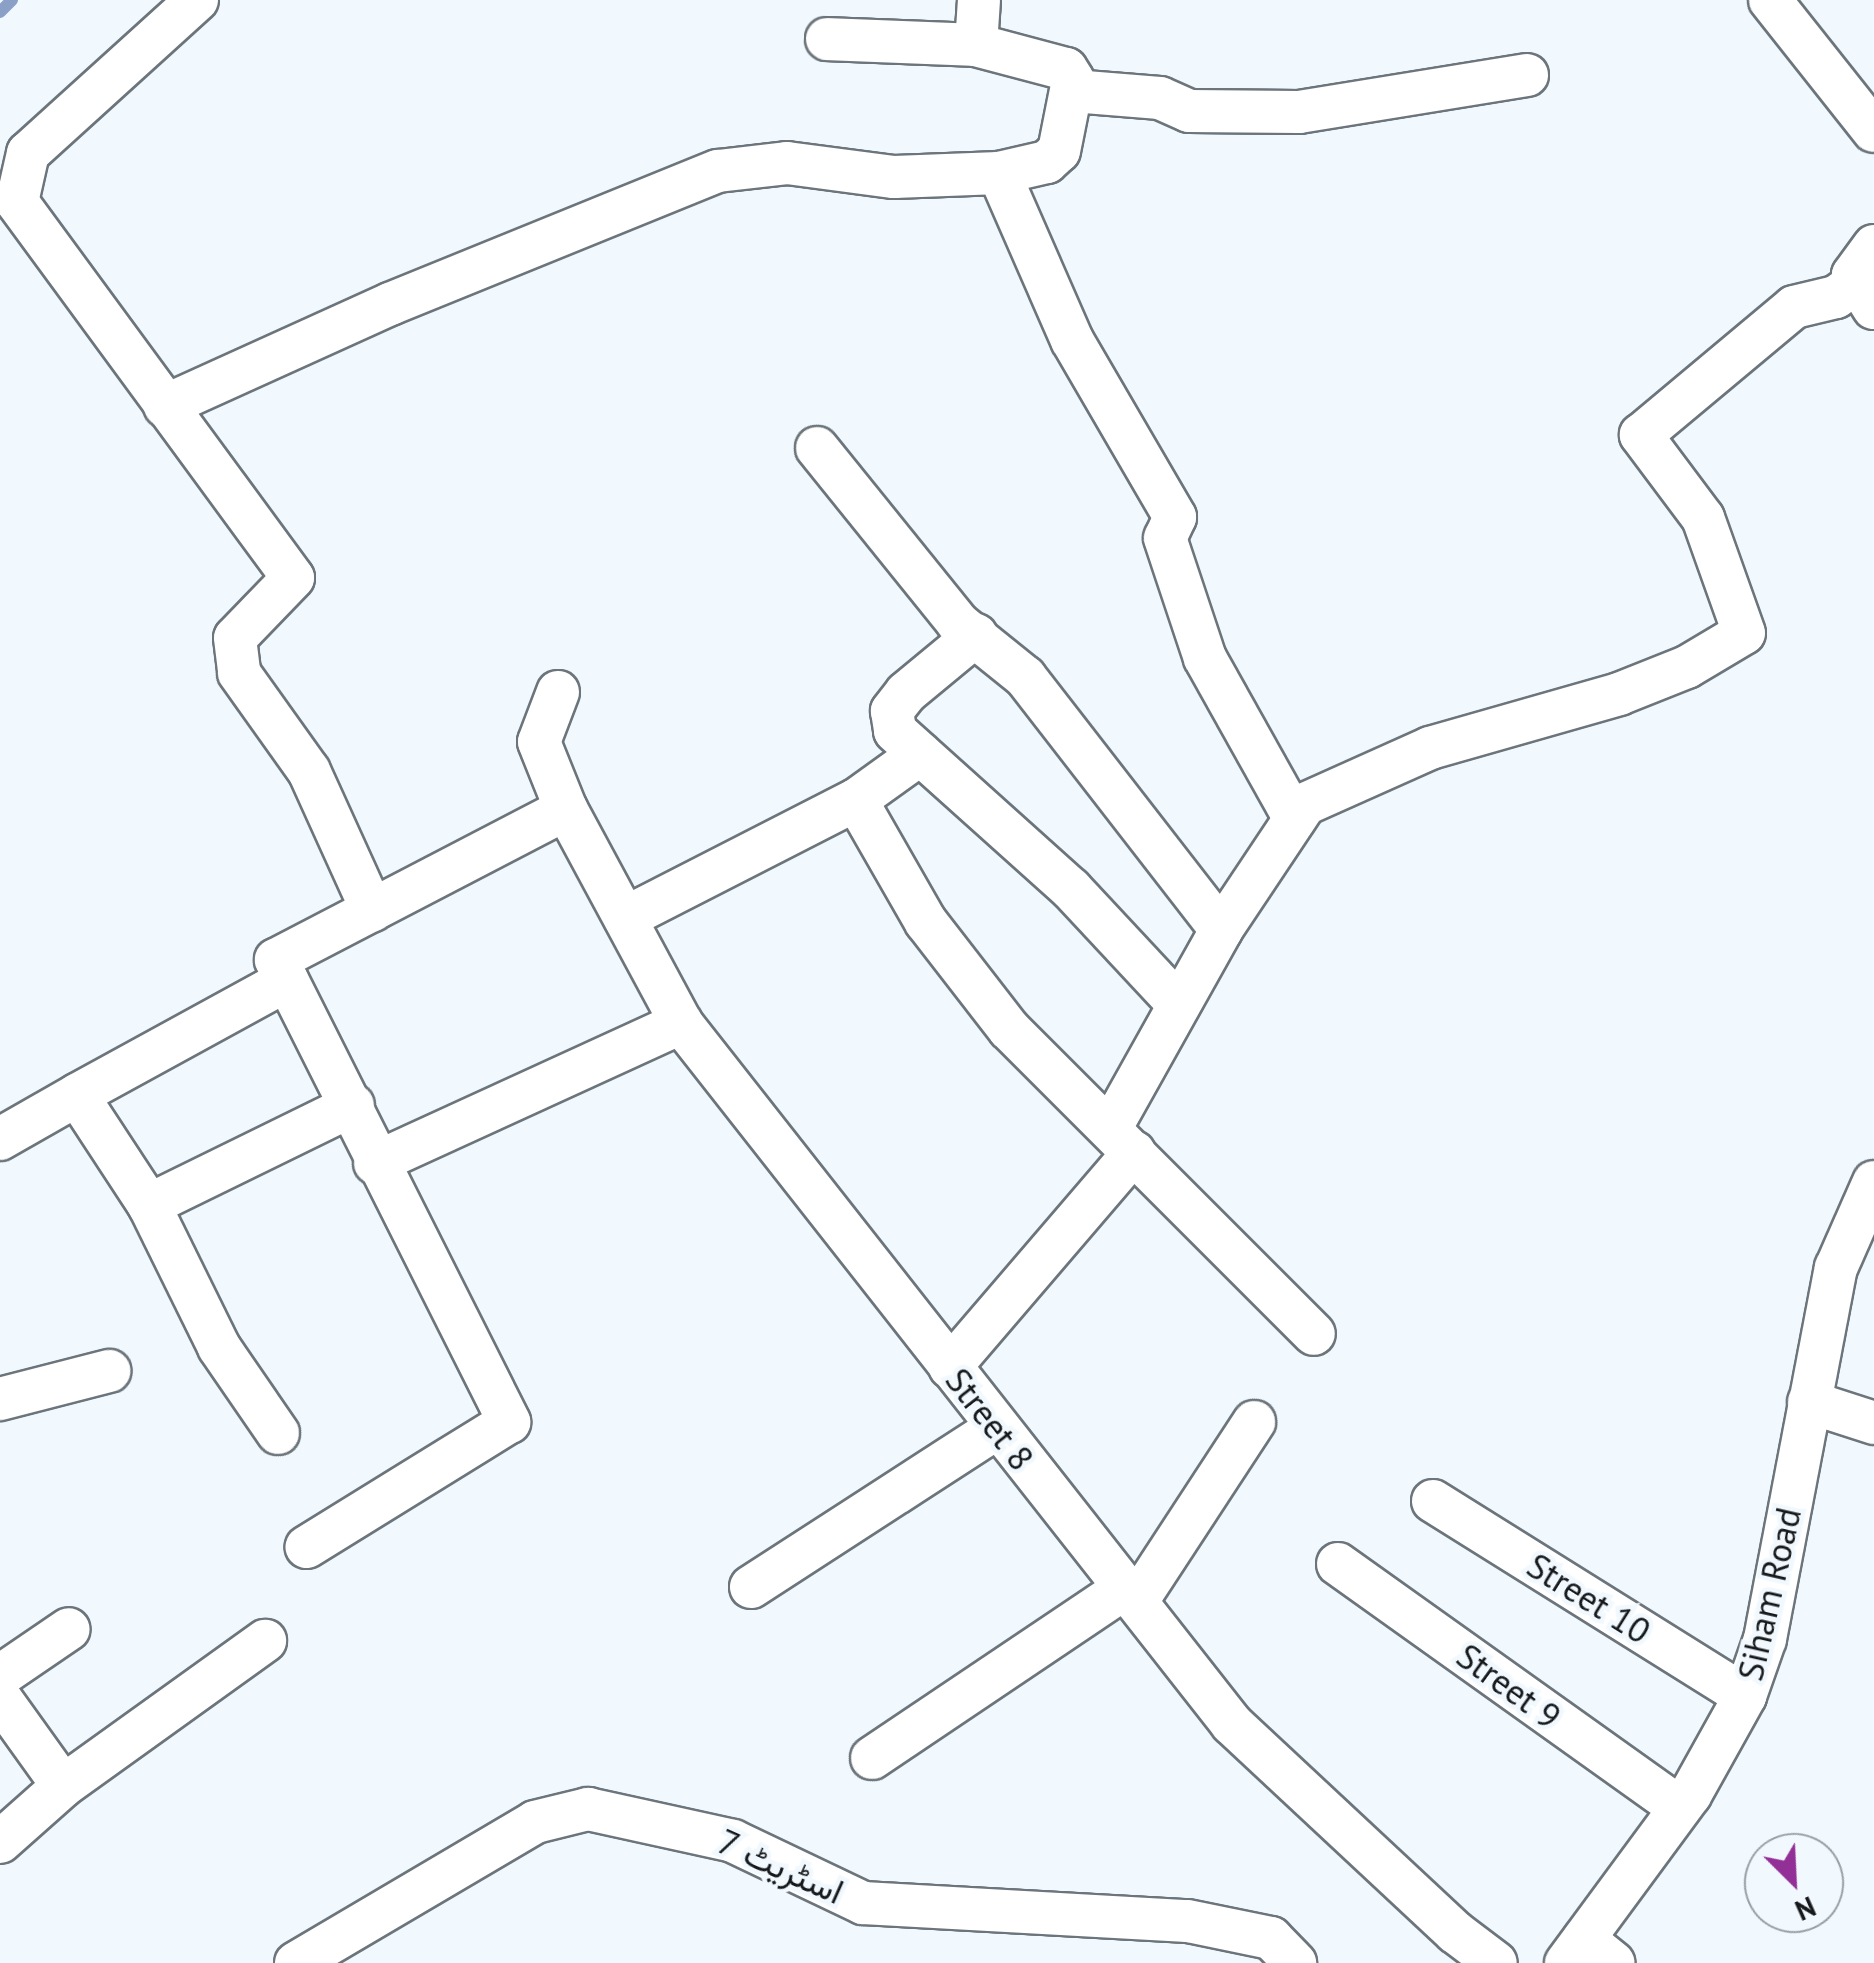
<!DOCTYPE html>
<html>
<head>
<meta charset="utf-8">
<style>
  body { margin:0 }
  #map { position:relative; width:1874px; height:1963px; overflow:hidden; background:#f1f9ff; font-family:"PT Sans",Vazirmatn,sans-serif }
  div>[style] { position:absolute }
  .stream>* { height:12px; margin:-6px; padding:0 6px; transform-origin:6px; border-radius:6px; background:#8aa0c6 }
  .roads { filter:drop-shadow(2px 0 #6c757b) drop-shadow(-2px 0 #6c757b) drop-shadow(0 2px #6c757b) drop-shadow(0 -2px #6c757b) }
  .minor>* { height:42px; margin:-21px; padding:0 21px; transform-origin:21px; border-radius:21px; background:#fff }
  span { translate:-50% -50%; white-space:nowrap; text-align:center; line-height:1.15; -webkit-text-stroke:9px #f1f9ff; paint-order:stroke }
  .street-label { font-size:35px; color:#16191b }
  .north { position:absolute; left:1744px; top:1833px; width:100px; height:100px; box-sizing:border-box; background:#f1f9ff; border:2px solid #999fa4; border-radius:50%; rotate:156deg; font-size:28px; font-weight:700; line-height:40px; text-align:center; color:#16191b }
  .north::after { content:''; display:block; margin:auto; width:35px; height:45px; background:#933097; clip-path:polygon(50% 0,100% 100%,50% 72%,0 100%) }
</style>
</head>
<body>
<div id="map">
  <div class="stream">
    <i style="left:0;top:12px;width:17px;rotate:-45deg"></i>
  </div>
  <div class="roads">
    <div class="minor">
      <i style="left:197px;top:0;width:228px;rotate:137.8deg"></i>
      <i style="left:28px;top:153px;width:50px;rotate:102.7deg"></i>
      <i style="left:17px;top:202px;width:466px;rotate:53.7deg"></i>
      <i style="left:293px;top:578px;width:83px;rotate:134deg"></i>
      <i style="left:235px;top:638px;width:35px;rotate:83deg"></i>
      <i style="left:239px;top:673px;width:120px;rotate:54.5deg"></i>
      <i style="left:309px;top:771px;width:153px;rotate:65.6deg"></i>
      <i style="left:1770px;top:0;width:167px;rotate:51.6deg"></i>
      <i style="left:827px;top:39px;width:149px;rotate:2.3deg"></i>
      <i style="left:1073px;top:91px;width:87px;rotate:4.6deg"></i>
      <i style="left:1160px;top:98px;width:32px;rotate:24deg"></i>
      <i style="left:1189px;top:111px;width:110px;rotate:0.5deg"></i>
      <i style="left:1299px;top:112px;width:231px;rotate:-9.2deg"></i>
      <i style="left:999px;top:173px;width:182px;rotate:66.4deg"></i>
      <i style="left:1072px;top:340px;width:205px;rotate:59.8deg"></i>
      <i style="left:1175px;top:517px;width:23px;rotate:115deg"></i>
      <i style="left:1165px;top:538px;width:126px;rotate:71.6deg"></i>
      <i style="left:1205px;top:658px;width:184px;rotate:60.8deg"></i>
      <i style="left:1874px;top:246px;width:36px;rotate:126deg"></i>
      <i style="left:1853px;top:275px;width:39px;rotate:58deg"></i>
      <i style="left:165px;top:406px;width:247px;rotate:-24.4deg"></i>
      <i style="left:390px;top:304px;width:354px;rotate:-22.1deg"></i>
      <i style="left:718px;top:171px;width:69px;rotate:-6.6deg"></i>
      <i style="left:787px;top:163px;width:108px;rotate:7.5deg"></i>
      <i style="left:894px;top:177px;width:105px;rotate:-2.2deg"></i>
      <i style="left:999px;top:173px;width:49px;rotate:-12.9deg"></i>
      <i style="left:1047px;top:162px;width:16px;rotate:-43deg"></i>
      <i style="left:1059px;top:151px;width:72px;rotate:-78.8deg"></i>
      <i style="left:1073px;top:80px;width:13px;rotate:-122deg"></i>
      <i style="left:1066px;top:69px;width:93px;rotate:-165.1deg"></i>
      <i style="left:976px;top:45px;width:45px;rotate:-86.2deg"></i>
      <i style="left:817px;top:448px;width:225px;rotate:51.1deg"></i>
      <i style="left:958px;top:623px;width:86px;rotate:38.9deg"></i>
      <i style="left:1025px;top:677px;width:320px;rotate:52.2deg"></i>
      <i style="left:976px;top:635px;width:91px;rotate:140.4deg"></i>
      <i style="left:906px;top:693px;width:23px;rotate:128deg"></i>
      <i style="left:892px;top:711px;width:20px;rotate:81deg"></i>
      <i style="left:895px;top:731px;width:237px;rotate:41.9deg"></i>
      <i style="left:1071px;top:889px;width:158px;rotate:47deg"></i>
      <i style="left:558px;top:692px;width:53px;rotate:110.8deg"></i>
      <i style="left:539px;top:742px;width:72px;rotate:68.1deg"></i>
      <i style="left:566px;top:809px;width:243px;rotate:61.7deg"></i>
      <i style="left:681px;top:1023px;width:892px;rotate:51.83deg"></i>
      <i style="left:1232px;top:1724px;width:305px;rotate:43deg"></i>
      <i style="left:1455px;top:1932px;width:51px;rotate:37.1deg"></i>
      <i style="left:856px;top:800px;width:141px;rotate:60.2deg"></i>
      <i style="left:926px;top:922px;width:135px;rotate:52.2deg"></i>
      <i style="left:1009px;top:1029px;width:431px;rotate:45deg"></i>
      <i style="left:625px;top:918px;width:259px;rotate:-27.1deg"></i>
      <i style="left:856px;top:800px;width:79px;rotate:-35.7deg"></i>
      <i style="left:287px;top:980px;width:495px;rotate:63.3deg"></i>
      <i style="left:509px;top:1422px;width:238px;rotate:148.3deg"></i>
      <i style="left:1110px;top:1129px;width:228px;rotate:-60.8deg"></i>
      <i style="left:1221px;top:930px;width:151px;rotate:-56.3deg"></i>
      <i style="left:1305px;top:804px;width:137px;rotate:-24.1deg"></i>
      <i style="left:1430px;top:748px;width:197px;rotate:-15.9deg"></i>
      <i style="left:1619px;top:694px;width:73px;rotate:-21.7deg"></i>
      <i style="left:1687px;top:667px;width:66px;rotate:-30.8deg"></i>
      <i style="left:1744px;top:633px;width:122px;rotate:-109.6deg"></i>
      <i style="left:1703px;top:518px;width:104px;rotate:-126.8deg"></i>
      <i style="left:1641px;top:435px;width:199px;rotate:-39.9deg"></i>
      <i style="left:1794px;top:307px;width:43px;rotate:-13.4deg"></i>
      <i style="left:1836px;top:297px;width:24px;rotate:-36deg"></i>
      <i style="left:0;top:1139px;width:89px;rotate:-29.7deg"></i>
      <i style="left:375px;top:1163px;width:337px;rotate:-24.6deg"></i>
      <i style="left:149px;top:1205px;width:227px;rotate:-26.1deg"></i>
      <i style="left:950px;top:1367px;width:283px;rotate:-49.4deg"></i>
      <i style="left:0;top:1399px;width:113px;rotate:-14.4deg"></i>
      <i style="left:1809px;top:1402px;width:68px;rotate:17.9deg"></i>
      <i style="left:278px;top:1433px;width:104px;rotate:-124.5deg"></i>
      <i style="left:219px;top:1347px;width:158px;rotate:-116.2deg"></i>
      <i style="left:149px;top:1205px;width:131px;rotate:-123.2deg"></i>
      <i style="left:77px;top:1095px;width:239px;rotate:-28.7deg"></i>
      <i style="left:287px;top:980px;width:23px;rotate:-119deg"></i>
      <i style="left:276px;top:960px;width:327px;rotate:-27.5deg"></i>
      <i style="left:1433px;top:1501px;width:368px;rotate:32deg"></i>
      <i style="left:1338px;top:1564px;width:420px;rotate:35.5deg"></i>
      <i style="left:751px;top:1587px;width:291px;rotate:-32.9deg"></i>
      <i style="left:1137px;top:1601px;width:214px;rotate:-56.8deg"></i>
      <i style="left:0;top:1676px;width:83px;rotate:-34.3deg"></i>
      <i style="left:0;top:1698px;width:108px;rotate:54.4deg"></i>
      <i style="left:872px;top:1758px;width:306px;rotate:-33.9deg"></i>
      <i style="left:0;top:1842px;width:84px;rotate:-41.6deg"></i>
      <i style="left:63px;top:1786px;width:249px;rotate:-35.7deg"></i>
      <i style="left:1584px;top:1939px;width:38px;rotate:39deg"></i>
      <i style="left:296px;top:1963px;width:277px;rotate:-30.5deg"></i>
      <i style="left:535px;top:1822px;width:55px;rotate:-13.8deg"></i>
      <i style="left:588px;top:1809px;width:148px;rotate:12.4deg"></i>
      <i style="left:733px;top:1841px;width:144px;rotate:25.5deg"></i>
      <i style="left:863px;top:1903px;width:325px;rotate:3.2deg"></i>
      <i style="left:1188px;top:1921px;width:85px;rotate:11.6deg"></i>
      <i style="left:1271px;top:1938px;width:35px;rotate:46deg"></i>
      <i style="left:1566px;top:1963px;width:209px;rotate:-53.6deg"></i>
      <i style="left:1690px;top:1795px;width:113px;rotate:-60.9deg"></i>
      <i style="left:1745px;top:1696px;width:60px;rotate:-70.7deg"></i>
      <i style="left:1765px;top:1639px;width:378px;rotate:-79.2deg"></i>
      <i style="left:1836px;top:1268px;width:94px;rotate:-66.2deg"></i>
    </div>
  </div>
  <div class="street-label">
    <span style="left:990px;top:1419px;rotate:52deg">Street 8</span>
    <span style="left:1769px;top:1594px;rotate:-77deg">Siham Road</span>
    <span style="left:1589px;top:1598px;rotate:32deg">Street 10</span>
    <span style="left:1509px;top:1686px;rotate:36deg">Street 9</span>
    <span style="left:781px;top:1866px;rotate:24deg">اسٹریٹ 7</span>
  </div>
  <div class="north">N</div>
</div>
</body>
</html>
